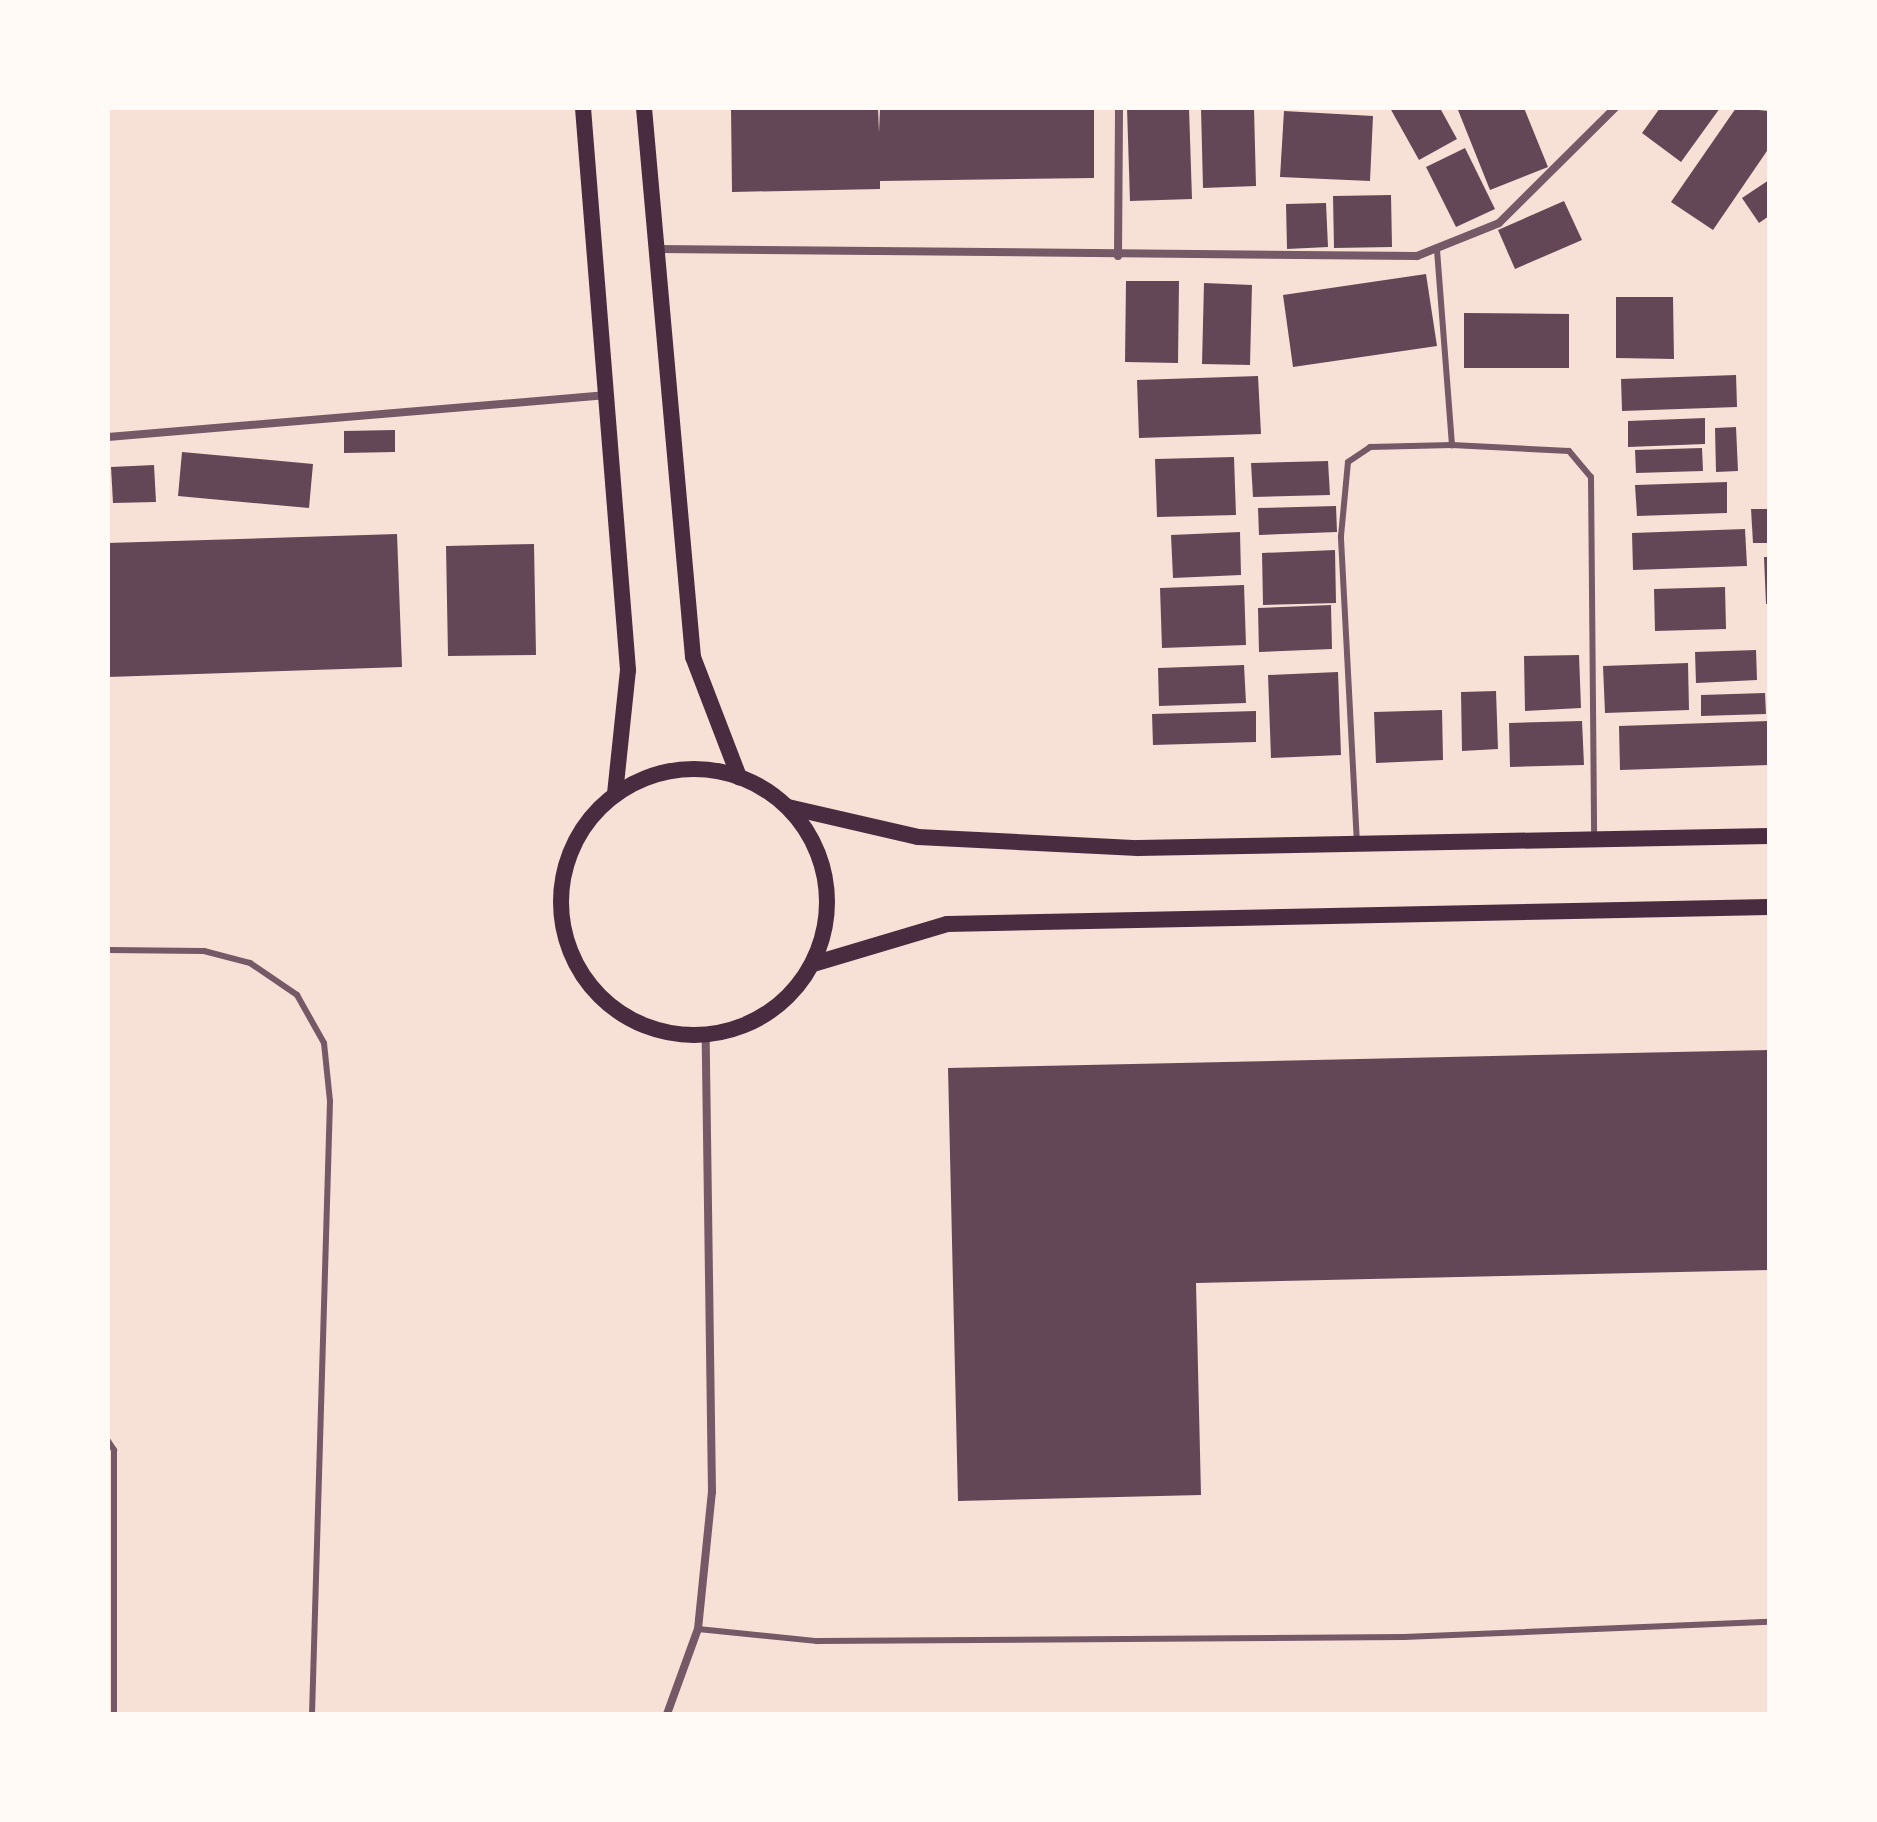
<!DOCTYPE html>
<html>
<head>
<meta charset="utf-8">
<style>
  body { margin:0 }
  #map { position:relative; width:1877px; height:1822px; overflow:hidden; background:#f7e1d7; font-family:Montserrat,sans-serif }
  div>[style] { position:absolute }
  .building>* { inset:0; background:#644757 }
  .service>* { height:6px; margin:-3px; padding:0 3px; transform-origin:3px; border-radius:3px; background:#755966 }
  .minor>* { height:8px; margin:-4px; padding:0 4px; transform-origin:4px; border-radius:4px; background:#755966 }
  .secondary>* { height:16px; margin:-8px; padding:0 8px; transform-origin:8px; border-radius:8px; background:#4a2c40 }
  .secondary>.ring { margin:-8px; padding:0; box-sizing:content-box; background:none; border:16px solid #4a2c40; border-radius:50% }
  span { translate:-50% -50%; white-space:nowrap; text-align:center; line-height:1.15; -webkit-text-stroke:7px #fffaf5; paint-order:stroke }
  .frame { position:absolute; inset:0; border:110px solid #fffaf5; pointer-events:none }
</style>
</head>
<body>
<div id="map">
  <div class="building">
    <i style="clip-path:polygon(731px 108px,878px 108px,879px 133px,880px 108px,1094px 108px,1094px 178px,880px 181px,880px 189px,732px 192px)"></i>
    <i style="clip-path:polygon(1127px 108px,1189px 108px,1192px 199px,1130px 201px)"></i>
    <i style="clip-path:polygon(1201px 108px,1254px 108px,1256px 186px,1203px 188px)"></i>
    <i style="clip-path:polygon(1390px 108px,1440px 108px,1457px 139px,1419px 160px)"></i>
    <i style="clip-path:polygon(1524px 108px,1548px 167px,1490px 190px,1458px 110px)"></i>
    <i style="clip-path:polygon(1660px 108px,1720px 108px,1681px 162px,1642px 133px)"></i>
    <i style="clip-path:polygon(1736px 108px,1769px 111px,1769px 148px,1713px 230px,1671px 202px)"></i>
    <i style="clip-path:polygon(1284px 111px,1373px 116px,1370px 181px,1280px 177px)"></i>
    <i style="clip-path:polygon(1465px 148px,1495px 209px,1456px 227px,1426px 167px)"></i>
    <i style="clip-path:polygon(1769px 180px,1769px 216px,1759px 223px,1742px 198px)"></i>
    <i style="clip-path:polygon(1391px 195px,1392px 247px,1334px 248px,1333px 196px)"></i>
    <i style="clip-path:polygon(1564px 201px,1582px 240px,1515px 269px,1498px 230px)"></i>
    <i style="clip-path:polygon(1326px 203px,1328px 247px,1287px 249px,1286px 204px)"></i>
    <i style="clip-path:polygon(1426px 274px,1437px 346px,1293px 367px,1283px 295px)"></i>
    <i style="clip-path:polygon(1126px 281px,1179px 281px,1178px 363px,1125px 362px)"></i>
    <i style="clip-path:polygon(1204px 283px,1252px 285px,1250px 365px,1202px 364px)"></i>
    <i style="clip-path:polygon(1616px 297px,1673px 297px,1674px 359px,1616px 358px)"></i>
    <i style="clip-path:polygon(1464px 313px,1569px 314px,1569px 368px,1464px 368px)"></i>
    <i style="clip-path:polygon(1736px 375px,1737px 407px,1622px 411px,1621px 379px)"></i>
    <i style="clip-path:polygon(1258px 376px,1261px 434px,1139px 438px,1137px 380px)"></i>
    <i style="clip-path:polygon(1705px 418px,1705px 444px,1628px 447px,1628px 421px)"></i>
    <i style="clip-path:polygon(1736px 427px,1738px 471px,1716px 472px,1715px 428px)"></i>
    <i style="clip-path:polygon(395px 430px,395px 452px,344px 453px,344px 431px)"></i>
    <i style="clip-path:polygon(1702px 448px,1703px 471px,1636px 473px,1635px 450px)"></i>
    <i style="clip-path:polygon(182px 452px,313px 464px,309px 508px,178px 496px)"></i>
    <i style="clip-path:polygon(1234px 457px,1236px 515px,1157px 517px,1155px 459px)"></i>
    <i style="clip-path:polygon(1328px 461px,1330px 495px,1253px 497px,1251px 463px)"></i>
    <i style="clip-path:polygon(154px 465px,156px 502px,113px 503px,111px 467px)"></i>
    <i style="clip-path:polygon(1727px 482px,1727px 513px,1637px 516px,1635px 485px)"></i>
    <i style="clip-path:polygon(1336px 506px,1337px 532px,1259px 535px,1258px 508px)"></i>
    <i style="clip-path:polygon(1751px 509px,1769px 509px,1769px 543px,1753px 543px)"></i>
    <i style="clip-path:polygon(1745px 529px,1747px 566px,1633px 570px,1632px 533px)"></i>
    <i style="clip-path:polygon(1240px 532px,1241px 575px,1173px 578px,1171px 535px)"></i>
    <i style="clip-path:polygon(397px 534px,402px 667px,108px 677px,108px 543px)"></i>
    <i style="clip-path:polygon(534px 544px,536px 655px,448px 656px,446px 546px)"></i>
    <i style="clip-path:polygon(1335px 550px,1336px 603px,1263px 605px,1262px 553px)"></i>
    <i style="clip-path:polygon(1764px 557px,1769px 557px,1769px 604px,1766px 604px)"></i>
    <i style="clip-path:polygon(1244px 585px,1246px 645px,1162px 648px,1160px 588px)"></i>
    <i style="clip-path:polygon(1725px 587px,1726px 629px,1655px 631px,1654px 589px)"></i>
    <i style="clip-path:polygon(1331px 605px,1332px 649px,1259px 652px,1258px 608px)"></i>
    <i style="clip-path:polygon(1756px 650px,1757px 680px,1696px 683px,1695px 652px)"></i>
    <i style="clip-path:polygon(1579px 655px,1581px 708px,1525px 711px,1524px 656px)"></i>
    <i style="clip-path:polygon(1688px 663px,1689px 710px,1605px 713px,1603px 666px)"></i>
    <i style="clip-path:polygon(1244px 665px,1246px 703px,1159px 706px,1158px 668px)"></i>
    <i style="clip-path:polygon(1338px 672px,1341px 755px,1271px 758px,1268px 675px)"></i>
    <i style="clip-path:polygon(1496px 691px,1498px 749px,1462px 751px,1461px 692px)"></i>
    <i style="clip-path:polygon(1765px 693px,1766px 714px,1701px 716px,1701px 695px)"></i>
    <i style="clip-path:polygon(1442px 710px,1443px 760px,1376px 763px,1374px 712px)"></i>
    <i style="clip-path:polygon(1256px 711px,1256px 742px,1153px 745px,1152px 714px)"></i>
    <i style="clip-path:polygon(1582px 721px,1584px 765px,1510px 767px,1509px 723px)"></i>
    <i style="clip-path:polygon(1769px 721px,1769px 765px,1620px 770px,1619px 726px)"></i>
    <i style="clip-path:polygon(1769px 1050px,1769px 1270px,1196px 1283px,1201px 1495px,958px 1501px,948px 1068px)"></i>
  </div>
  <div class="service">
    <i style="left:1437px;top:250px;width:196px;rotate:85.6deg"></i>
    <i style="left:1452px;top:445px;width:117px;rotate:2.9deg"></i>
    <i style="left:1569px;top:451px;width:34px;rotate:50deg"></i>
    <i style="left:1591px;top:477px;width:361px;rotate:89.5deg"></i>
    <i style="left:1357px;top:844px;width:308px;rotate:-93deg"></i>
    <i style="left:1341px;top:536px;width:74px;rotate:-84.6deg"></i>
    <i style="left:1348px;top:462px;width:27px;rotate:-34deg"></i>
    <i style="left:1370px;top:447px;width:82px;rotate:-1.4deg"></i>
    <i style="left:108px;top:950px;width:96px;rotate:0.6deg"></i>
    <i style="left:204px;top:951px;width:48px;rotate:14.6deg"></i>
    <i style="left:250px;top:963px;width:57px;rotate:34.2deg"></i>
    <i style="left:297px;top:995px;width:55px;rotate:60.6deg"></i>
    <i style="left:324px;top:1043px;width:58px;rotate:84.1deg"></i>
    <i style="left:330px;top:1101px;width:613px;rotate:91.68deg"></i>
    <i style="left:108px;top:1441px;width:11px;rotate:56deg"></i>
    <i style="left:114px;top:1450px;width:264px;rotate:90deg"></i>
    <i style="left:698px;top:1629px;width:120px;rotate:5.8deg"></i>
    <i style="left:817px;top:1641px;width:587px;rotate:-0.39deg"></i>
    <i style="left:1404px;top:1637px;width:365px;rotate:-2.4deg"></i>
  </div>
  <div class="minor">
    <i style="left:658px;top:249px;width:759px;rotate:0.53deg"></i>
    <i style="left:1417px;top:256px;width:88px;rotate:-21.9deg"></i>
    <i style="left:1499px;top:223px;width:163px;rotate:-44.8deg"></i>
    <i style="left:1118px;top:256px;width:148px;rotate:-89.6deg"></i>
    <i style="left:108px;top:437px;width:498px;rotate:-4.8deg"></i>
    <i style="left:667px;top:1714px;width:90px;rotate:-70deg"></i>
    <i style="left:698px;top:1629px;width:138px;rotate:-84.2deg"></i>
    <i style="left:712px;top:1492px;width:457px;rotate:-90.8deg"></i>
  </div>
  <div class="secondary">
    <i style="left:583px;top:108px;width:564px;rotate:85.42deg"></i>
    <i style="left:628px;top:670px;width:125px;rotate:96deg"></i>
    <i style="left:644px;top:108px;width:551px;rotate:84.9deg"></i>
    <i style="left:693px;top:657px;width:129px;rotate:69deg"></i>
    <i class="ring" style="left:561px;top:769px;width:250px;height:250px"></i>
    <i style="left:788px;top:807px;width:133px;rotate:13deg"></i>
    <i style="left:918px;top:837px;width:220px;rotate:2.9deg"></i>
    <i style="left:1138px;top:848px;width:631px;rotate:-1.09deg"></i>
    <i style="left:813px;top:964px;width:140px;rotate:-16.6deg"></i>
    <i style="left:947px;top:924px;width:822px;rotate:-1.18deg"></i>
  </div>
  <div class="frame"></div>
</div>
</body>
</html>
